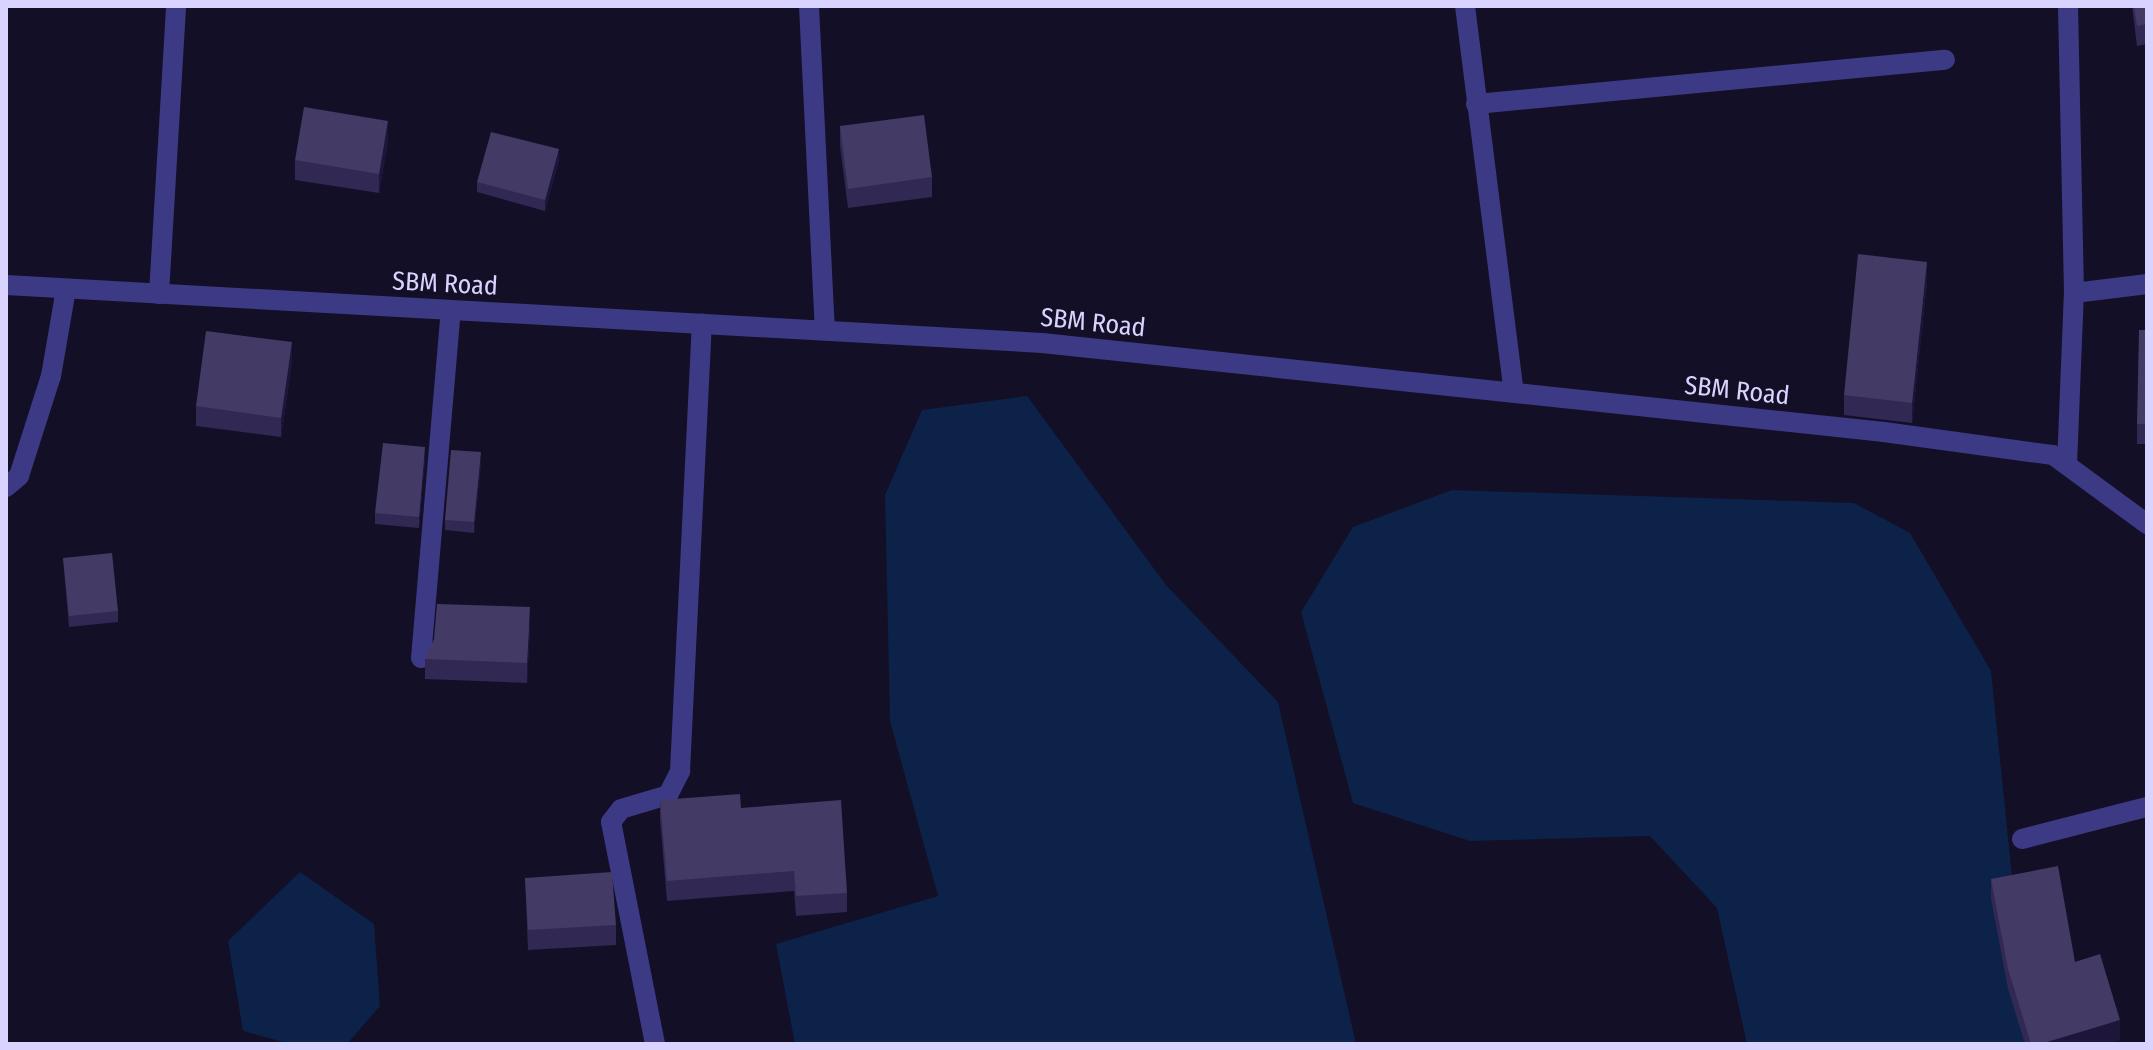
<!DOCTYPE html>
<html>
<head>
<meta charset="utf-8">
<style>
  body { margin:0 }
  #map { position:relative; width:2153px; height:1050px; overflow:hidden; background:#130f26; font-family:"Fira Sans Condensed",sans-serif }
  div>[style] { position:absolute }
  .water>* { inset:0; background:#0c2248 }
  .minor>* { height:20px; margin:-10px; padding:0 10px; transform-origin:10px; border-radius:10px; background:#3d3a85 }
  .wall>* { inset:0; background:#312854 }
  .shaded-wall>* { inset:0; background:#1d163a }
  .building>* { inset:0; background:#433a66 }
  span { translate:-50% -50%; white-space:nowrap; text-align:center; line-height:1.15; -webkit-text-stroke:6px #130f26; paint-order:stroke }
  .street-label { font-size:26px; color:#d9d4ff }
  .frame { position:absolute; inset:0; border:8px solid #d9d4ff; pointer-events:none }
</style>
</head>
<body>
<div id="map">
  <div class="water">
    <i style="clip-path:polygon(1027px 396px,1166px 585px,1278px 702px,1356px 1044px,795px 1044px,776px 944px,938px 896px,890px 721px,885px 495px,922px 410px)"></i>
    <i style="clip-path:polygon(1452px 490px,1854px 503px,1910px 533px,1991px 671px,2029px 1044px,1747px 1044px,1717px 908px,1650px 836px,1470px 841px,1353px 803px,1301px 612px,1353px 527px)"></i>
    <i style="clip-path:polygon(300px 872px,374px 924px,380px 1006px,347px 1044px,290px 1044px,243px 1031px,228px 941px)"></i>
  </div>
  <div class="minor">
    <i style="left:809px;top:6px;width:325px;rotate:87.2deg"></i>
    <i style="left:1465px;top:6px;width:390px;rotate:82.8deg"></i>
    <i style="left:1476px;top:104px;width:471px;rotate:-5.4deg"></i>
    <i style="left:6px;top:285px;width:1038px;rotate:3.2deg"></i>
    <i style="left:1042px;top:343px;width:847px;rotate:6.03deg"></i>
    <i style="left:1884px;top:432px;width:171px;rotate:7.8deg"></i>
    <i style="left:2053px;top:455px;width:117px;rotate:36.3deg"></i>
    <i style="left:2074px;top:293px;width:74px;rotate:-7deg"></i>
    <i style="left:159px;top:294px;width:289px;rotate:-86.6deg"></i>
    <i style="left:2067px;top:465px;width:172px;rotate:-87.7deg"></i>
    <i style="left:2074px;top:293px;width:287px;rotate:-91.2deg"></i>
    <i style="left:6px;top:487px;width:17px;rotate:-40deg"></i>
    <i style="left:19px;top:476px;width:105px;rotate:-72.3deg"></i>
    <i style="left:51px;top:376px;width:88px;rotate:-80.2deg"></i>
    <i style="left:421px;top:658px;width:349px;rotate:-85.1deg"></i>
    <i style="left:2022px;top:839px;width:129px;rotate:-14.4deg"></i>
    <i style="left:655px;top:1044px;width:226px;rotate:-101.2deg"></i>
    <i style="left:611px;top:822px;width:16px;rotate:-52deg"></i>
    <i style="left:621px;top:809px;width:49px;rotate:-16.6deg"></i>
    <i style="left:668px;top:795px;width:27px;rotate:-63deg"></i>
    <i style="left:680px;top:771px;width:448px;rotate:-87.2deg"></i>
  </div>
  <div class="wall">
    <i style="clip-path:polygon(2132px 6px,2147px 6px,2147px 44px,2137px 46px)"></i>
    <i style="clip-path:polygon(840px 126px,932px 177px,932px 197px,848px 208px,840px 146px)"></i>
    <i style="clip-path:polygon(388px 141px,379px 193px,295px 180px,295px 160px)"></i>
    <i style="clip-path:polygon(559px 160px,545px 211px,477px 192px,477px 182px)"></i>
    <i style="clip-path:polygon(1927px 282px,1912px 423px,1844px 415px,1844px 395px)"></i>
    <i style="clip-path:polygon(2147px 330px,2147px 444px,2137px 444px,2137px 424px)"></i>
    <i style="clip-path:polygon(292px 362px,281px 437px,196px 426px,196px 406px)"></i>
    <i style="clip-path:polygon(425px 458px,419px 528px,375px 524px,375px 513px)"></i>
    <i style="clip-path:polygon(481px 463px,474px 533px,445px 530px,445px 520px)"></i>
    <i style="clip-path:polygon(63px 558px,118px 611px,118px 622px,69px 627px)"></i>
    <i style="clip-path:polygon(530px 627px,527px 683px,425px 679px,425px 659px)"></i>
    <i style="clip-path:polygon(660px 800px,741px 808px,847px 893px,847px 912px,796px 916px,794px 891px,667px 901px,660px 820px)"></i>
    <i style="clip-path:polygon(525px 878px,616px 925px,616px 945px,528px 950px)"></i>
    <i style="clip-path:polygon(1991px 879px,2075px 962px,2120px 1040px,2105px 1044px,2025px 1044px,2008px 989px,1991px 899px)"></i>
  </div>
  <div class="shaded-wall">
    <i style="clip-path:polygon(388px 121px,388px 141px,379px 193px,379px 174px)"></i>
    <i style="clip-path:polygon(559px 149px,559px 160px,545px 211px,545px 200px)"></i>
    <i style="clip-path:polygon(1927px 262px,1927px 282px,1912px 423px,1912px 403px)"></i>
    <i style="clip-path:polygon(292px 342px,292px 362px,281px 437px,281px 418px)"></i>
    <i style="clip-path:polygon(425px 447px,425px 458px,419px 528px,419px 517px)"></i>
    <i style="clip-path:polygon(481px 452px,481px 463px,474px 533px,474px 522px)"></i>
    <i style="clip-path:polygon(530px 607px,530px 627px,527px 683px,527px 663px)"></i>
    <i style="clip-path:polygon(2120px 1020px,2120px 1040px,2105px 1044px,2040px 1044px)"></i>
  </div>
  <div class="building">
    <i style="clip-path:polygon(2134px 6px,2147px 6px,2147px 24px,2137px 26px)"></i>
    <i style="clip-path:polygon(304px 107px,388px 121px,379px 174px,295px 160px)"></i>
    <i style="clip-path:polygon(924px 115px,932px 177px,848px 189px,840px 126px)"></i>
    <i style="clip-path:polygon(491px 132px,559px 149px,545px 200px,477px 182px)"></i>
    <i style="clip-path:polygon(1858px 254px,1927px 262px,1912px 403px,1844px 395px)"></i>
    <i style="clip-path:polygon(2139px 330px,2147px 330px,2147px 424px,2137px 424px)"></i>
    <i style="clip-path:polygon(206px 331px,292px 342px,281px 418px,196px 406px)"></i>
    <i style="clip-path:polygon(383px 443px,425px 447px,419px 517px,375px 513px)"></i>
    <i style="clip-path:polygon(451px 450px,481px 452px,474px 522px,445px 520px)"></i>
    <i style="clip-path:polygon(112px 553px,118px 611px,69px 616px,63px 558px)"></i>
    <i style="clip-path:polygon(437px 604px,530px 607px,527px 663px,425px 659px,434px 639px)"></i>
    <i style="clip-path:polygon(740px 794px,741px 808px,841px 800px,847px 893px,796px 896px,794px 871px,667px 881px,660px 800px)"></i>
    <i style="clip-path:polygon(2058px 866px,2075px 962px,2100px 954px,2120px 1020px,2040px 1044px,2031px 1044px,2008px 969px,1991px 879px)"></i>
    <i style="clip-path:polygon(612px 872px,616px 925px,528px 930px,525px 878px)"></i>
  </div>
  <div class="street-label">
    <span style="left:445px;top:284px;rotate:3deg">SBM Road</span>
    <span style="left:1093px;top:323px;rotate:6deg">SBM Road</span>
    <span style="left:1737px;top:391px;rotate:6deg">SBM Road</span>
  </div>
  <div class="frame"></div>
</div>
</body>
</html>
